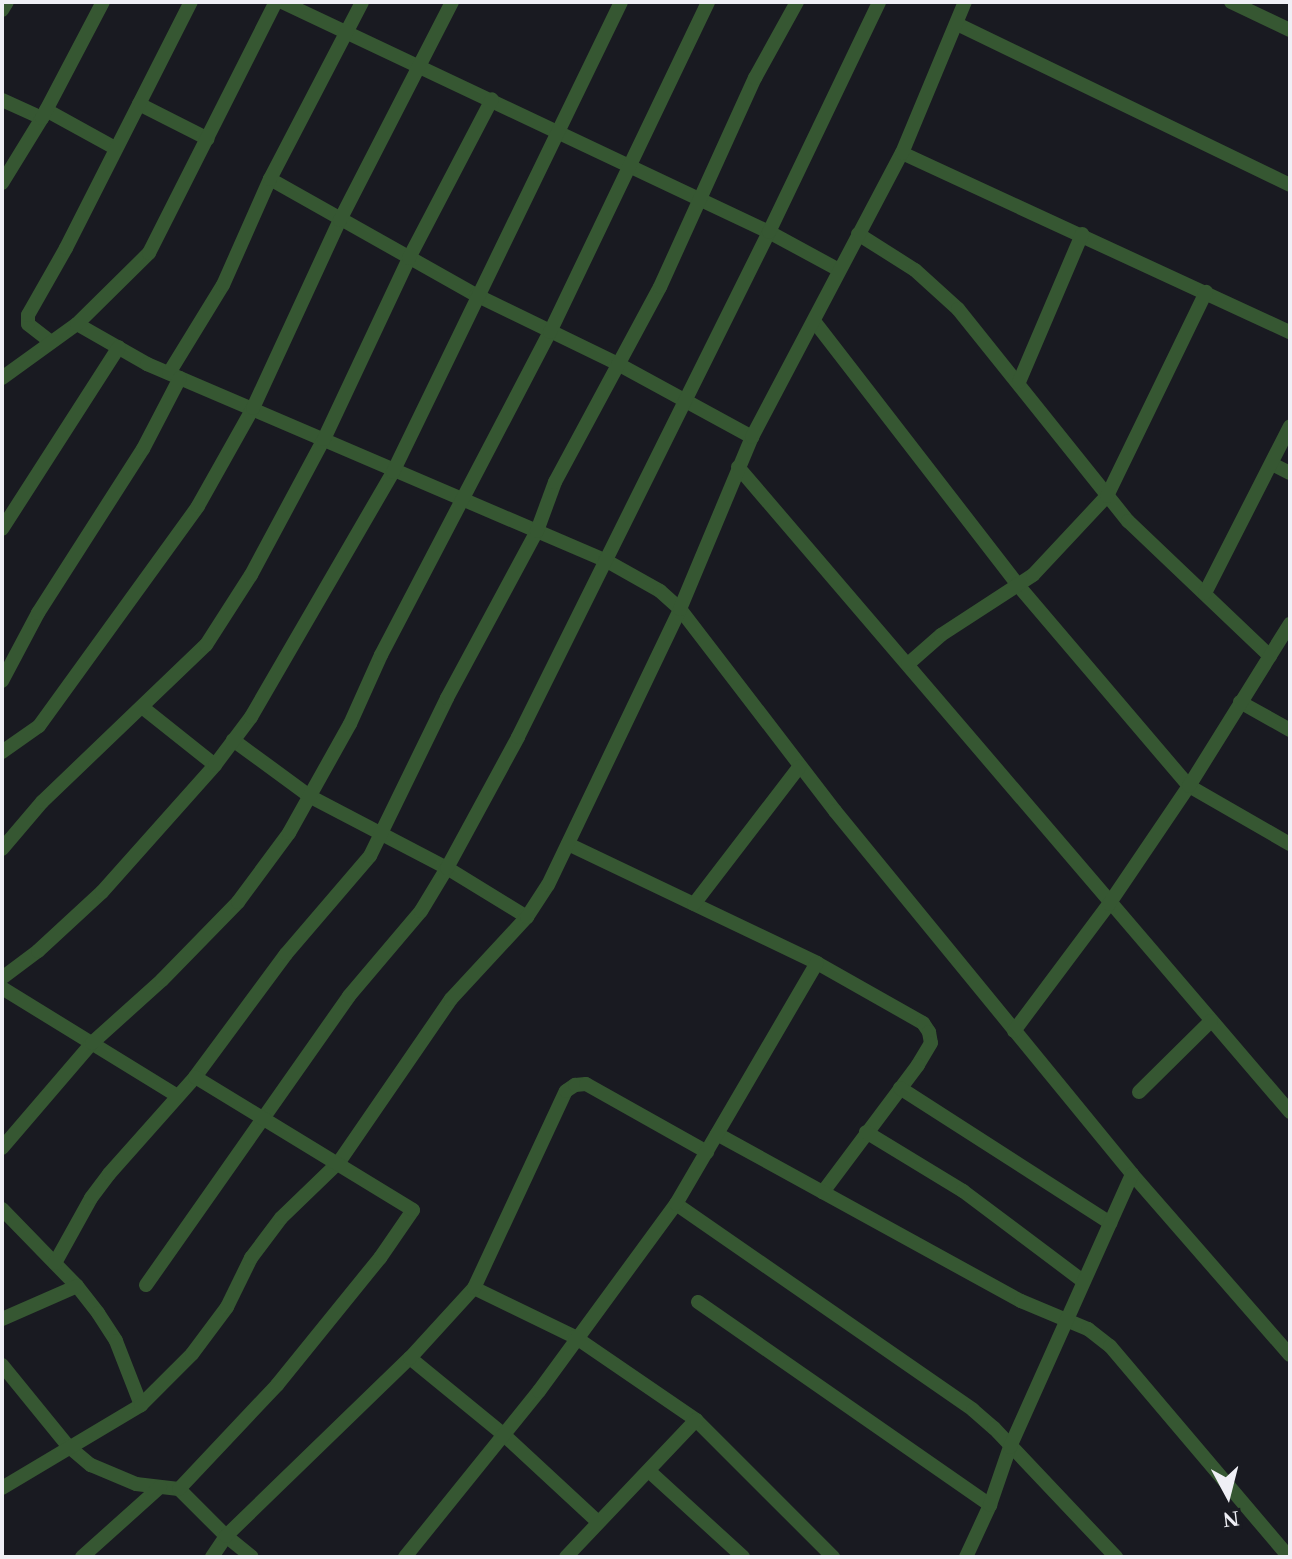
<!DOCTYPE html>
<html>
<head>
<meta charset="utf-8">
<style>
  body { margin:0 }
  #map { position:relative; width:1292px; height:1559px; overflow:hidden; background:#191a21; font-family:"Times New Roman",serif }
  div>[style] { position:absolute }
  .street>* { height:14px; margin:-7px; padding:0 7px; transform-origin:7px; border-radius:7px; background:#365732 }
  span { translate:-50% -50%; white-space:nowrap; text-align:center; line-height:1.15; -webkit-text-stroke:6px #191a21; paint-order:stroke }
  .frame { position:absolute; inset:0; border:4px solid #efeff5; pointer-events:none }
  .north { position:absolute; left:1188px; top:1455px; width:80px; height:80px; -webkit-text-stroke:6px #191a21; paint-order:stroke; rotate:173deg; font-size:22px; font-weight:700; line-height:32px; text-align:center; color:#efeff5 }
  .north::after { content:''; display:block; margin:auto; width:28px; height:36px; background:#efeff5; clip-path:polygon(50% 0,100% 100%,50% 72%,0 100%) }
</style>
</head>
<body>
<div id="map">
  <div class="street">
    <i style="left:282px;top:2px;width:539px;rotate:25.28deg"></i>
    <i style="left:769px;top:232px;width:80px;rotate:28.5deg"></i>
    <i style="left:1231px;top:2px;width:65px;rotate:25.4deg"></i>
    <i style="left:2px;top:10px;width:9px;rotate:-58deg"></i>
    <i style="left:957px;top:24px;width:370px;rotate:25.8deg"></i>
    <i style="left:2px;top:100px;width:44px;rotate:24.2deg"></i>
    <i style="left:139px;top:104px;width:77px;rotate:26.9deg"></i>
    <i style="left:46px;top:110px;width:79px;rotate:28.8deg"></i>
    <i style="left:902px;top:153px;width:427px;rotate:24.8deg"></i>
    <i style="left:270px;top:179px;width:236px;rotate:29.4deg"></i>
    <i style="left:476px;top:295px;width:158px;rotate:25.9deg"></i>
    <i style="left:618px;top:364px;width:153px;rotate:28.6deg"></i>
    <i style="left:2px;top:183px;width:76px;rotate:-58.4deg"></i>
    <i style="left:42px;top:118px;width:131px;rotate:-62.3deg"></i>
    <i style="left:858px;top:234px;width:67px;rotate:32.3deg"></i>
    <i style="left:915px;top:270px;width:58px;rotate:42.2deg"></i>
    <i style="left:958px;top:309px;width:272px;rotate:51.3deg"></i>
    <i style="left:1128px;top:521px;width:196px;rotate:43.6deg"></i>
    <i style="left:814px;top:321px;width:332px;rotate:52.3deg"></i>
    <i style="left:1017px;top:584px;width:265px;rotate:49.6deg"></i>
    <i style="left:1189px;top:786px;width:116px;rotate:29.9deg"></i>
    <i style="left:77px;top:324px;width:81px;rotate:29.7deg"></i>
    <i style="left:147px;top:364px;width:498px;rotate:23.2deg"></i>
    <i style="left:605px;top:560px;width:63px;rotate:29.4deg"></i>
    <i style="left:660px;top:591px;width:27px;rotate:42deg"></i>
    <i style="left:680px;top:609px;width:255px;rotate:52.5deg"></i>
    <i style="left:835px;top:811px;width:469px;rotate:50.7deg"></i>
    <i style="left:1132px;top:1174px;width:240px;rotate:48.9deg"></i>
    <i style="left:51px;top:342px;width:29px;rotate:-142deg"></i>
    <i style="left:28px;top:324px;width:9px;rotate:-90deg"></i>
    <i style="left:28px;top:315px;width:77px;rotate:-60.4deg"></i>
    <i style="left:66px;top:248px;width:276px;rotate:-63.1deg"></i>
    <i style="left:169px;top:373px;width:103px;rotate:-58.5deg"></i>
    <i style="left:223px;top:285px;width:116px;rotate:-66.1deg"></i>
    <i style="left:270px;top:179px;width:199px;rotate:-62.5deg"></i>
    <i style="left:2px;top:378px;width:92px;rotate:-35.8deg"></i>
    <i style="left:77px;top:324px;width:101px;rotate:-44.6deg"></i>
    <i style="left:149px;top:253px;width:281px;rotate:-63.2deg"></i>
    <i style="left:1019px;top:382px;width:161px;rotate:-66.9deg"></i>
    <i style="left:1272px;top:464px;width:20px;rotate:27deg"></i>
    <i style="left:738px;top:467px;width:849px;rotate:49.44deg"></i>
    <i style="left:2px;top:529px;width:216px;rotate:-57.3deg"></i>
    <i style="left:1205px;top:593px;width:187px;rotate:-63deg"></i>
    <i style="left:908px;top:664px;width:44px;rotate:-41.3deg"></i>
    <i style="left:941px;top:635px;width:110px;rotate:-33.1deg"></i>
    <i style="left:1033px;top:575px;width:108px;rotate:-46.9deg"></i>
    <i style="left:1107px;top:496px;width:227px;rotate:-64.1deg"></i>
    <i style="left:2px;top:681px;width:77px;rotate:-62.1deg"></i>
    <i style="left:38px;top:613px;width:195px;rotate:-57.4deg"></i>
    <i style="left:143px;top:449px;width:80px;rotate:-62.5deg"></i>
    <i style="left:1240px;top:702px;width:57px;rotate:29.2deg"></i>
    <i style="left:142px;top:707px;width:93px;rotate:38.5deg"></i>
    <i style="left:233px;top:740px;width:97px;rotate:36.2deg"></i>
    <i style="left:311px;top:797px;width:153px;rotate:27.6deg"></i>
    <i style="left:447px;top:868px;width:94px;rotate:31.5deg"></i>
    <i style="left:2px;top:752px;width:45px;rotate:-35.1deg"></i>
    <i style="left:39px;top:726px;width:271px;rotate:-54.1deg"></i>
    <i style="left:198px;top:506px;width:112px;rotate:-60.7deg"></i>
    <i style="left:253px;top:408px;width:207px;rotate:-65.2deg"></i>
    <i style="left:340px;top:220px;width:245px;rotate:-62.8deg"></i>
    <i style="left:568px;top:844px;width:276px;rotate:25.5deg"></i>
    <i style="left:817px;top:963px;width:122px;rotate:29.5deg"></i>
    <i style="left:923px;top:1023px;width:11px;rotate:56deg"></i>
    <i style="left:929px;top:1032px;width:11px;rotate:80deg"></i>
    <i style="left:931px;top:1043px;width:26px;rotate:121deg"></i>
    <i style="left:918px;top:1065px;width:159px;rotate:126.8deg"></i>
    <i style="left:2px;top:849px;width:62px;rotate:-49.6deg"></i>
    <i style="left:42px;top:802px;width:227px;rotate:-43.8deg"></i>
    <i style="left:206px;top:645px;width:83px;rotate:-57.3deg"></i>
    <i style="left:251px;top:575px;width:154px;rotate:-61.8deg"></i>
    <i style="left:324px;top:439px;width:200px;rotate:-64.8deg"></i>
    <i style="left:409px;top:258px;width:179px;rotate:-62.4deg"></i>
    <i style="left:694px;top:904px;width:173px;rotate:-52.5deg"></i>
    <i style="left:2px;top:978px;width:45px;rotate:-36.9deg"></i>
    <i style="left:38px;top:951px;width:87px;rotate:-42.7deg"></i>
    <i style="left:102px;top:892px;width:170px;rotate:-48.3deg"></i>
    <i style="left:215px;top:765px;width:60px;rotate:-53.1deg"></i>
    <i style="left:251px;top:717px;width:283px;rotate:-59.9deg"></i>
    <i style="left:393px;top:472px;width:522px;rotate:-64.12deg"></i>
    <i style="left:2px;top:988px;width:204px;rotate:31.6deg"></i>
    <i style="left:1014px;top:1031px;width:159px;rotate:-53.2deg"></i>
    <i style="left:1109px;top:904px;width:143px;rotate:-55.9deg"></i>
    <i style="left:1189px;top:786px;width:191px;rotate:-58.1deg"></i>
    <i style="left:900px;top:1088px;width:250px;rotate:32.7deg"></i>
    <i style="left:1139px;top:1092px;width:101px;rotate:-44.6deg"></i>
    <i style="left:866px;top:1132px;width:114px;rotate:31.3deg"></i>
    <i style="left:963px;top:1191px;width:150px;rotate:36.9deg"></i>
    <i style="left:717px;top:1134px;width:347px;rotate:28.8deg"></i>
    <i style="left:1021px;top:1301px;width:73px;rotate:22.7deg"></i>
    <i style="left:1088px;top:1329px;width:28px;rotate:38deg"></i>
    <i style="left:1110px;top:1346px;width:277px;rotate:49.7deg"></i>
    <i style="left:2px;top:1148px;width:138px;rotate:-49.4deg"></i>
    <i style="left:92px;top:1043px;width:94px;rotate:-42deg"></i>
    <i style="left:162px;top:980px;width:109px;rotate:-45.7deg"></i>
    <i style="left:238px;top:902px;width:86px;rotate:-53.5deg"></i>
    <i style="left:289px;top:833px;width:125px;rotate:-60.8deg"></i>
    <i style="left:350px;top:724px;width:76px;rotate:-65.8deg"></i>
    <i style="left:381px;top:655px;width:365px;rotate:-62.4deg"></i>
    <i style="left:550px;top:332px;width:366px;rotate:-64.4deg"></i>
    <i style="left:676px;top:1204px;width:361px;rotate:34.7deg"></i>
    <i style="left:973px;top:1410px;width:28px;rotate:41deg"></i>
    <i style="left:994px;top:1428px;width:178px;rotate:46.6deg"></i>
    <i style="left:2px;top:1209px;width:107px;rotate:45.8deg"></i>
    <i style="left:77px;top:1286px;width:34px;rotate:52deg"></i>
    <i style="left:98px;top:1313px;width:33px;rotate:57deg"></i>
    <i style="left:116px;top:1341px;width:69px;rotate:68.7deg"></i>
    <i style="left:55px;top:1263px;width:74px;rotate:-61deg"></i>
    <i style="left:91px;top:1198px;width:30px;rotate:-53deg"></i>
    <i style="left:109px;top:1174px;width:130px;rotate:-48.4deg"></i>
    <i style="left:195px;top:1077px;width:153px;rotate:-53.5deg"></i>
    <i style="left:286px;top:954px;width:129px;rotate:-49.4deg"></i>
    <i style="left:370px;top:856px;width:176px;rotate:-64deg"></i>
    <i style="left:447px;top:698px;width:190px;rotate:-61.7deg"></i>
    <i style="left:537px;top:531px;width:52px;rotate:-69.8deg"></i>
    <i style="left:555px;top:482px;width:221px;rotate:-61.7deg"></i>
    <i style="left:660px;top:287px;width:230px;rotate:-65.6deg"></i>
    <i style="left:755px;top:78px;width:87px;rotate:-61.1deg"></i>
    <i style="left:146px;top:1285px;width:353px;rotate:-54.9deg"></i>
    <i style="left:349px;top:996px;width:111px;rotate:-49.7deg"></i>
    <i style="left:421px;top:911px;width:50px;rotate:-58.8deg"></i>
    <i style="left:447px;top:868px;width:149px;rotate:-61.5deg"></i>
    <i style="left:518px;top:737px;width:564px;rotate:-63.57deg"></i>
    <i style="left:769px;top:232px;width:255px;rotate:-64.4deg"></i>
    <i style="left:474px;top:1288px;width:112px;rotate:25.9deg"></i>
    <i style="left:575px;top:1337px;width:147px;rotate:34.4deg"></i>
    <i style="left:696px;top:1420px;width:194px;rotate:45deg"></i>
    <i style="left:698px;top:1302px;width:356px;rotate:34.8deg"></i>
    <i style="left:2px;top:1319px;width:82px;rotate:-23.7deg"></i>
    <i style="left:410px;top:1358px;width:122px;rotate:39.3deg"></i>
    <i style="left:504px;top:1435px;width:128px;rotate:42.8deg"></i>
    <i style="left:2px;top:1365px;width:104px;rotate:50.8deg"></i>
    <i style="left:68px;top:1446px;width:30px;rotate:40deg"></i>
    <i style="left:91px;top:1465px;width:49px;rotate:22.9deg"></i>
    <i style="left:136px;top:1484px;width:43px;rotate:6.6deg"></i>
    <i style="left:179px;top:1489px;width:66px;rotate:45deg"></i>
    <i style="left:226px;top:1536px;width:33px;rotate:39deg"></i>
    <i style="left:650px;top:1472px;width:126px;rotate:42.4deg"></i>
    <i style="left:2px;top:1488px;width:162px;rotate:-30.8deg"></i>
    <i style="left:141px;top:1405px;width:72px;rotate:-45deg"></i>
    <i style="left:192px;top:1354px;width:59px;rotate:-53.3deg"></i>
    <i style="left:227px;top:1307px;width:55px;rotate:-63.9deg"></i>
    <i style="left:251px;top:1258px;width:50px;rotate:-53.1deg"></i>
    <i style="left:281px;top:1218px;width:81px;rotate:-44deg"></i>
    <i style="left:339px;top:1162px;width:198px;rotate:-55.5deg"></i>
    <i style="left:451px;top:999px;width:112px;rotate:-47.2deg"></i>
    <i style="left:527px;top:917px;width:38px;rotate:-57deg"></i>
    <i style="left:548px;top:885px;width:306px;rotate:-64.4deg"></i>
    <i style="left:680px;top:609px;width:186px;rotate:-67.3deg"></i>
    <i style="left:752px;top:437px;width:321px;rotate:-62.2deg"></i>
    <i style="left:902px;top:153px;width:164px;rotate:-67.4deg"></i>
    <i style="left:179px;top:1489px;width:143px;rotate:-46.7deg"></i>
    <i style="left:277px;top:1385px;width:164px;rotate:-51deg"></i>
    <i style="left:380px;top:1258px;width:58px;rotate:-55.5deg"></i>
    <i style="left:413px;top:1210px;width:255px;rotate:-148.6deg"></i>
    <i style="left:82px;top:1557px;width:105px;rotate:-41.9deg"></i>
    <i style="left:212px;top:1557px;width:25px;rotate:-56deg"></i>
    <i style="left:226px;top:1536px;width:256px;rotate:-44.1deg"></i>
    <i style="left:410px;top:1358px;width:95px;rotate:-47.6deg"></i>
    <i style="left:474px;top:1288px;width:217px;rotate:-65deg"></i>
    <i style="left:566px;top:1091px;width:11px;rotate:-34deg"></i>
    <i style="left:575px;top:1085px;width:11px;rotate:-5deg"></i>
    <i style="left:586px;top:1084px;width:139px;rotate:29.3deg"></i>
    <i style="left:405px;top:1557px;width:213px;rotate:-51.1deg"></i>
    <i style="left:539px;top:1391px;width:232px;rotate:-53.8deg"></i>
    <i style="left:676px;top:1204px;width:279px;rotate:-59.7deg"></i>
    <i style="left:566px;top:1557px;width:189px;rotate:-46.5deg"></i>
    <i style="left:966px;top:1557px;width:57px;rotate:-65.2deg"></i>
    <i style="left:990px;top:1505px;width:61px;rotate:-71deg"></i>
    <i style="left:1010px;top:1447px;width:299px;rotate:-65.9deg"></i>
  </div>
  <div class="frame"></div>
  <div class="north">N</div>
</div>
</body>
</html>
